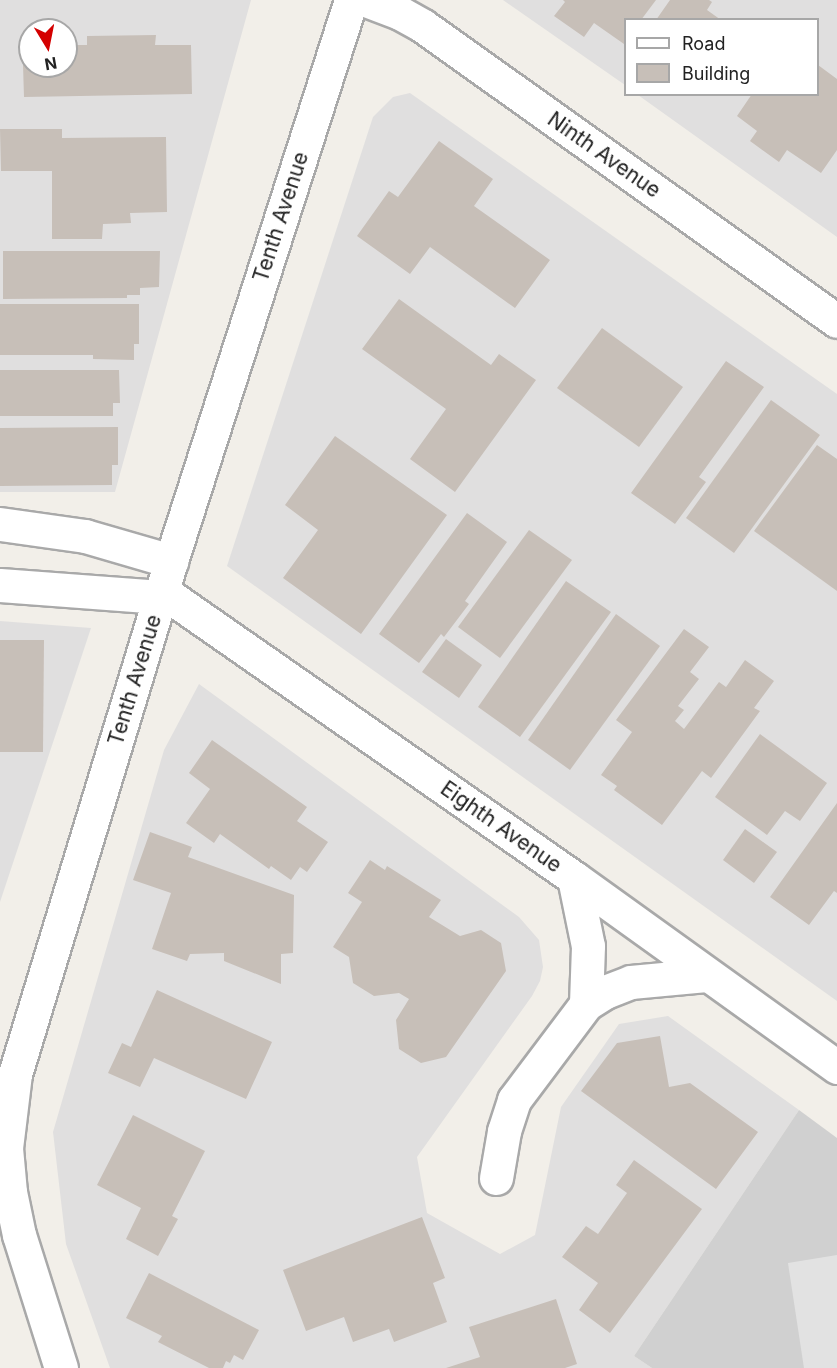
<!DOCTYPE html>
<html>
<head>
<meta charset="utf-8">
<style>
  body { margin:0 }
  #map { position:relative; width:837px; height:1368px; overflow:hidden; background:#f2efe9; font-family:Inter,sans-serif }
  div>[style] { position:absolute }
  .residential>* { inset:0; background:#e0dfdf }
  .religious>* { inset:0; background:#d0d0d0 }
  .parking>* { inset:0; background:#e2e2e2 }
  .building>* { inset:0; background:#c7bfb8 }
  .roads { filter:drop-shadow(2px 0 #a9a9a9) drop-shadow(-2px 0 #a9a9a9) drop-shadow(0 2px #a9a9a9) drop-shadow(0 -2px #a9a9a9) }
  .minor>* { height:33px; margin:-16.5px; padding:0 16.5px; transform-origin:16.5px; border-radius:16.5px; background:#fff }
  span { translate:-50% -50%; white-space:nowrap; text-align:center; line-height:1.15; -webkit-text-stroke:5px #fff; paint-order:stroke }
  .street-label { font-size:21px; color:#222 }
  .legend { position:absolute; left:624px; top:18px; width:195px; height:78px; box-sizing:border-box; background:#fff; border:2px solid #a7a7a7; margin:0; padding:8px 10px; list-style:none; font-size:18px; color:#222 }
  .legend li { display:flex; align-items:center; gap:12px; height:30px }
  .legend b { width:30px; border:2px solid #a7a7a7 }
  .north { position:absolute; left:18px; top:18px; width:60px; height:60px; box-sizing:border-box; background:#fff; border:2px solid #a7a7a7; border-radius:50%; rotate:170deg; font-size:16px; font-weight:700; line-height:24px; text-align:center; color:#222 }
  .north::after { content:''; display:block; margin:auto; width:21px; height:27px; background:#d40000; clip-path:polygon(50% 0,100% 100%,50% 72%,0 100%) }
</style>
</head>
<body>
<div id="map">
  <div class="residential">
    <i style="clip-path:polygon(evenodd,0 0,251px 0,115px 492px,0 492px,0 0,30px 30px,66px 30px,66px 66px,30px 66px,30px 30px)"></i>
    <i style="clip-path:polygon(503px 0,837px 0,837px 237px,638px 95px,818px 94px,818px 20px,626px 20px,625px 85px)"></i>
    <i style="clip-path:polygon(410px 93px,837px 394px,837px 1001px,227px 566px,373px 117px,393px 97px)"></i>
    <i style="clip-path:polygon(0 621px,91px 628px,0 902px)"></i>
    <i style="clip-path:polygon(199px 684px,519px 917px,539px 940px,543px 967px,540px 981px,532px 996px,417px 1157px,427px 1213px,500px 1254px,535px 1235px,561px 1107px,619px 1024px,668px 1016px,799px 1110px,634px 1356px,652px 1368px,110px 1368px,66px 1244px,53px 1132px,164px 750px)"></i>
  </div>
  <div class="religious">
    <i style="clip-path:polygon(799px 1110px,837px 1138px,837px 1368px,652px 1368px,634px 1356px)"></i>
  </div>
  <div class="parking">
    <i style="clip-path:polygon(837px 1255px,837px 1368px,804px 1368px,788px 1263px)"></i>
  </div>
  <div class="building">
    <i style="clip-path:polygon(563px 0,656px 0,641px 20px,626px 20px,624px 44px,594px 23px,584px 37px,554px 16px,565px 2px)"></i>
    <i style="clip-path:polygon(670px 0,709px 0,712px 2px,707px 10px,721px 20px,656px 20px)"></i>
    <i style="clip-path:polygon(156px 35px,155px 45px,191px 45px,192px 94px,24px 97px,23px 65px,66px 66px,66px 45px,87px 45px,87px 36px)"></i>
    <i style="clip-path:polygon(818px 65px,837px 79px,837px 150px,821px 173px,787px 150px,779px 162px,750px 141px,757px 131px,737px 116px,752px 94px,818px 94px)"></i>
    <i style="clip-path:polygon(0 129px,62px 129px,62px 138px,166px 137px,167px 212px,130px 213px,131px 223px,103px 224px,102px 239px,52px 239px,52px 171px,1px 171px)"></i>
    <i style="clip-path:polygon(439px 141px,493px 179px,474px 206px,550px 260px,515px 308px,430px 247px,410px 274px,357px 236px,389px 191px,398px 197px)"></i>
    <i style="clip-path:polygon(3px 251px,160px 251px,159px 287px,140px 288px,140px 295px,127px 295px,127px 298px,3px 299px)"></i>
    <i style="clip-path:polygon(399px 299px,491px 365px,499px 354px,536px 380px,455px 492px,410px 459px,446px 409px,362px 349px)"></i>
    <i style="clip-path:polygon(0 304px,139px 304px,139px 344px,134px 344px,134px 360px,93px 359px,93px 355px,0 355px)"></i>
    <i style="clip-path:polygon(602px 328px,683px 387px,639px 447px,557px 388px)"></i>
    <i style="clip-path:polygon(726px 361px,764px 387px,699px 477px,706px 482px,675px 524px,631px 493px)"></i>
    <i style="clip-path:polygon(0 370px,119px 370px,120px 403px,113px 403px,113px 416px,0 416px)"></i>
    <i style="clip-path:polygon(771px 400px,820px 435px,734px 553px,686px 518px)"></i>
    <i style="clip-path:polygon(118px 427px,118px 465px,112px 465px,112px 485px,0 486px,0 428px)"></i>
    <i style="clip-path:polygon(335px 436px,447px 515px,361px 634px,283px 578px,318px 530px,285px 505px)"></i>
    <i style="clip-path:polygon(817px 445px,837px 459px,837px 591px,754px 531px)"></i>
    <i style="clip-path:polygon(467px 513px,507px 542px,465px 601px,469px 604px,444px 637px,441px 634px,419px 663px,379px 634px)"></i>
    <i style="clip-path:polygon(529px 530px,572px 560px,500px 658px,458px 627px)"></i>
    <i style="clip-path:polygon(566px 581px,611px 612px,520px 737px,478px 707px)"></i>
    <i style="clip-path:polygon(616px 614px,660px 646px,570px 770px,528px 740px)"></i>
    <i style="clip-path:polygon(684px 629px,709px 647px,690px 672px,699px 679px,678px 706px,684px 710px,675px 721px,684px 729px,719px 682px,726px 687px,745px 660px,774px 681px,754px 708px,760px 711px,711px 778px,702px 771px,662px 825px,614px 790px,617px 786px,601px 775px,632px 732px,616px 720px)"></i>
    <i style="clip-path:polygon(446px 639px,482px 665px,459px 698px,422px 672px)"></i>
    <i style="clip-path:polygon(0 640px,44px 640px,43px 752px,0 752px)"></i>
    <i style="clip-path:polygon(760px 734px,827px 783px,800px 821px,785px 811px,767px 835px,715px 797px)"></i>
    <i style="clip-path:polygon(212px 740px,307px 807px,297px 821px,328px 842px,307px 872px,300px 867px,291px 880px,271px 866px,269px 869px,220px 834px,214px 843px,186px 823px,210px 789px,189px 773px)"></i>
    <i style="clip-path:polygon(837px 803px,837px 893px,834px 891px,809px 925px,770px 897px)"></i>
    <i style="clip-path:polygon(745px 829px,777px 852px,754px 883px,723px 860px)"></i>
    <i style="clip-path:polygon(150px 832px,192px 847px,188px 857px,294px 895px,293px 953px,281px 954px,281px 984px,224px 961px,224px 953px,190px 954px,187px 961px,152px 949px,171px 893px,133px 880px)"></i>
    <i style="clip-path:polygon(370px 860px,385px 870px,387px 866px,441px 900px,429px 917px,460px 936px,481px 930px,501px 943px,506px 971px,446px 1057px,421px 1063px,399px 1049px,396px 1020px,409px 999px,399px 993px,374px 996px,353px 983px,349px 957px,333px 947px,362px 902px,348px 893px)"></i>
    <i style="clip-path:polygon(157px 990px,272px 1042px,246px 1099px,154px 1058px,140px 1087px,108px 1073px,122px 1043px,131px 1047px)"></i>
    <i style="clip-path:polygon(660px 1036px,669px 1087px,690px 1083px,758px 1132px,716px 1189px,581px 1091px,617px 1043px)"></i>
    <i style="clip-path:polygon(133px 1115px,205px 1151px,172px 1216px,178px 1219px,158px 1256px,126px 1239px,141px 1208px,97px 1185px)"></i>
    <i style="clip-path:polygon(634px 1160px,702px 1209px,610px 1333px,579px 1310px,598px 1283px,562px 1257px,586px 1226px,598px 1234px,627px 1193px,616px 1185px)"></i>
    <i style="clip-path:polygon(422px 1217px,445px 1278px,433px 1283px,447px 1322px,394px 1342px,389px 1329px,353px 1342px,344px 1317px,306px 1331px,283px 1270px)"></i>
    <i style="clip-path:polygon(149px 1273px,259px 1330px,243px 1360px,234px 1355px,230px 1363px,226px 1361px,223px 1368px,209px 1368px,158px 1342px,162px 1336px,126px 1318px)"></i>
    <i style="clip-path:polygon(556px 1299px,577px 1364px,565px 1368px,446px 1368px,480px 1357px,469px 1327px)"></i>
  </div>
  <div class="roads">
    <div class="minor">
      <i style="left:366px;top:0;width:36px;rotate:21deg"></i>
      <i style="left:400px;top:13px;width:26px;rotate:29deg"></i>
      <i style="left:423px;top:26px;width:508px;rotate:35.47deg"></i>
      <i style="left:0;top:524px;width:86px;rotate:8deg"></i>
      <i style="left:85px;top:536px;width:90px;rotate:16.2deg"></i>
      <i style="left:0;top:585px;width:161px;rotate:4.3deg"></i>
      <i style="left:162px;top:591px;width:502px;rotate:34.86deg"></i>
      <i style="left:574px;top:878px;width:324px;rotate:35.7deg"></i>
      <i style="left:574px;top:878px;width:69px;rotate:78.4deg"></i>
      <i style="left:588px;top:946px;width:58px;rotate:92deg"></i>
      <i style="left:496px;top:1178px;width:48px;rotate:-80.3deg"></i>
      <i style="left:504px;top:1131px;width:33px;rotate:-72deg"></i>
      <i style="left:514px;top:1100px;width:120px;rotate:-53.1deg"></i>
      <i style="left:586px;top:1004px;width:22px;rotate:-32deg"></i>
      <i style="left:605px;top:992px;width:28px;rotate:-21deg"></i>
      <i style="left:631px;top:982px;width:75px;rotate:-5.3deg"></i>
      <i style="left:61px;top:1368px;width:139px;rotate:-107.5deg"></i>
      <i style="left:19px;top:1235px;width:44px;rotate:-101.8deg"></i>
      <i style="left:10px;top:1192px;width:44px;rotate:-95.2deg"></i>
      <i style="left:6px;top:1148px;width:75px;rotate:-83.1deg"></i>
      <i style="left:15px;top:1074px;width:536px;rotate:-73.09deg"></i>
      <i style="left:171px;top:561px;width:589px;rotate:-72.21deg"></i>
    </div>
  </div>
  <div class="street-label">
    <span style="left:604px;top:155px;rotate:35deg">Ninth Avenue</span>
    <span style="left:281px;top:217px;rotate:-72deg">Tenth Avenue</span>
    <span style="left:135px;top:680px;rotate:-73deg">Tenth Avenue</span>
    <span style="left:501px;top:827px;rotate:35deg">Eighth Avenue</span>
  </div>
  <ul class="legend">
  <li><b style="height:8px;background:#fff"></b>Road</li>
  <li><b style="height:16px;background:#c7bfb8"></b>Building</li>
  </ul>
  <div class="north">N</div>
</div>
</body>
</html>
